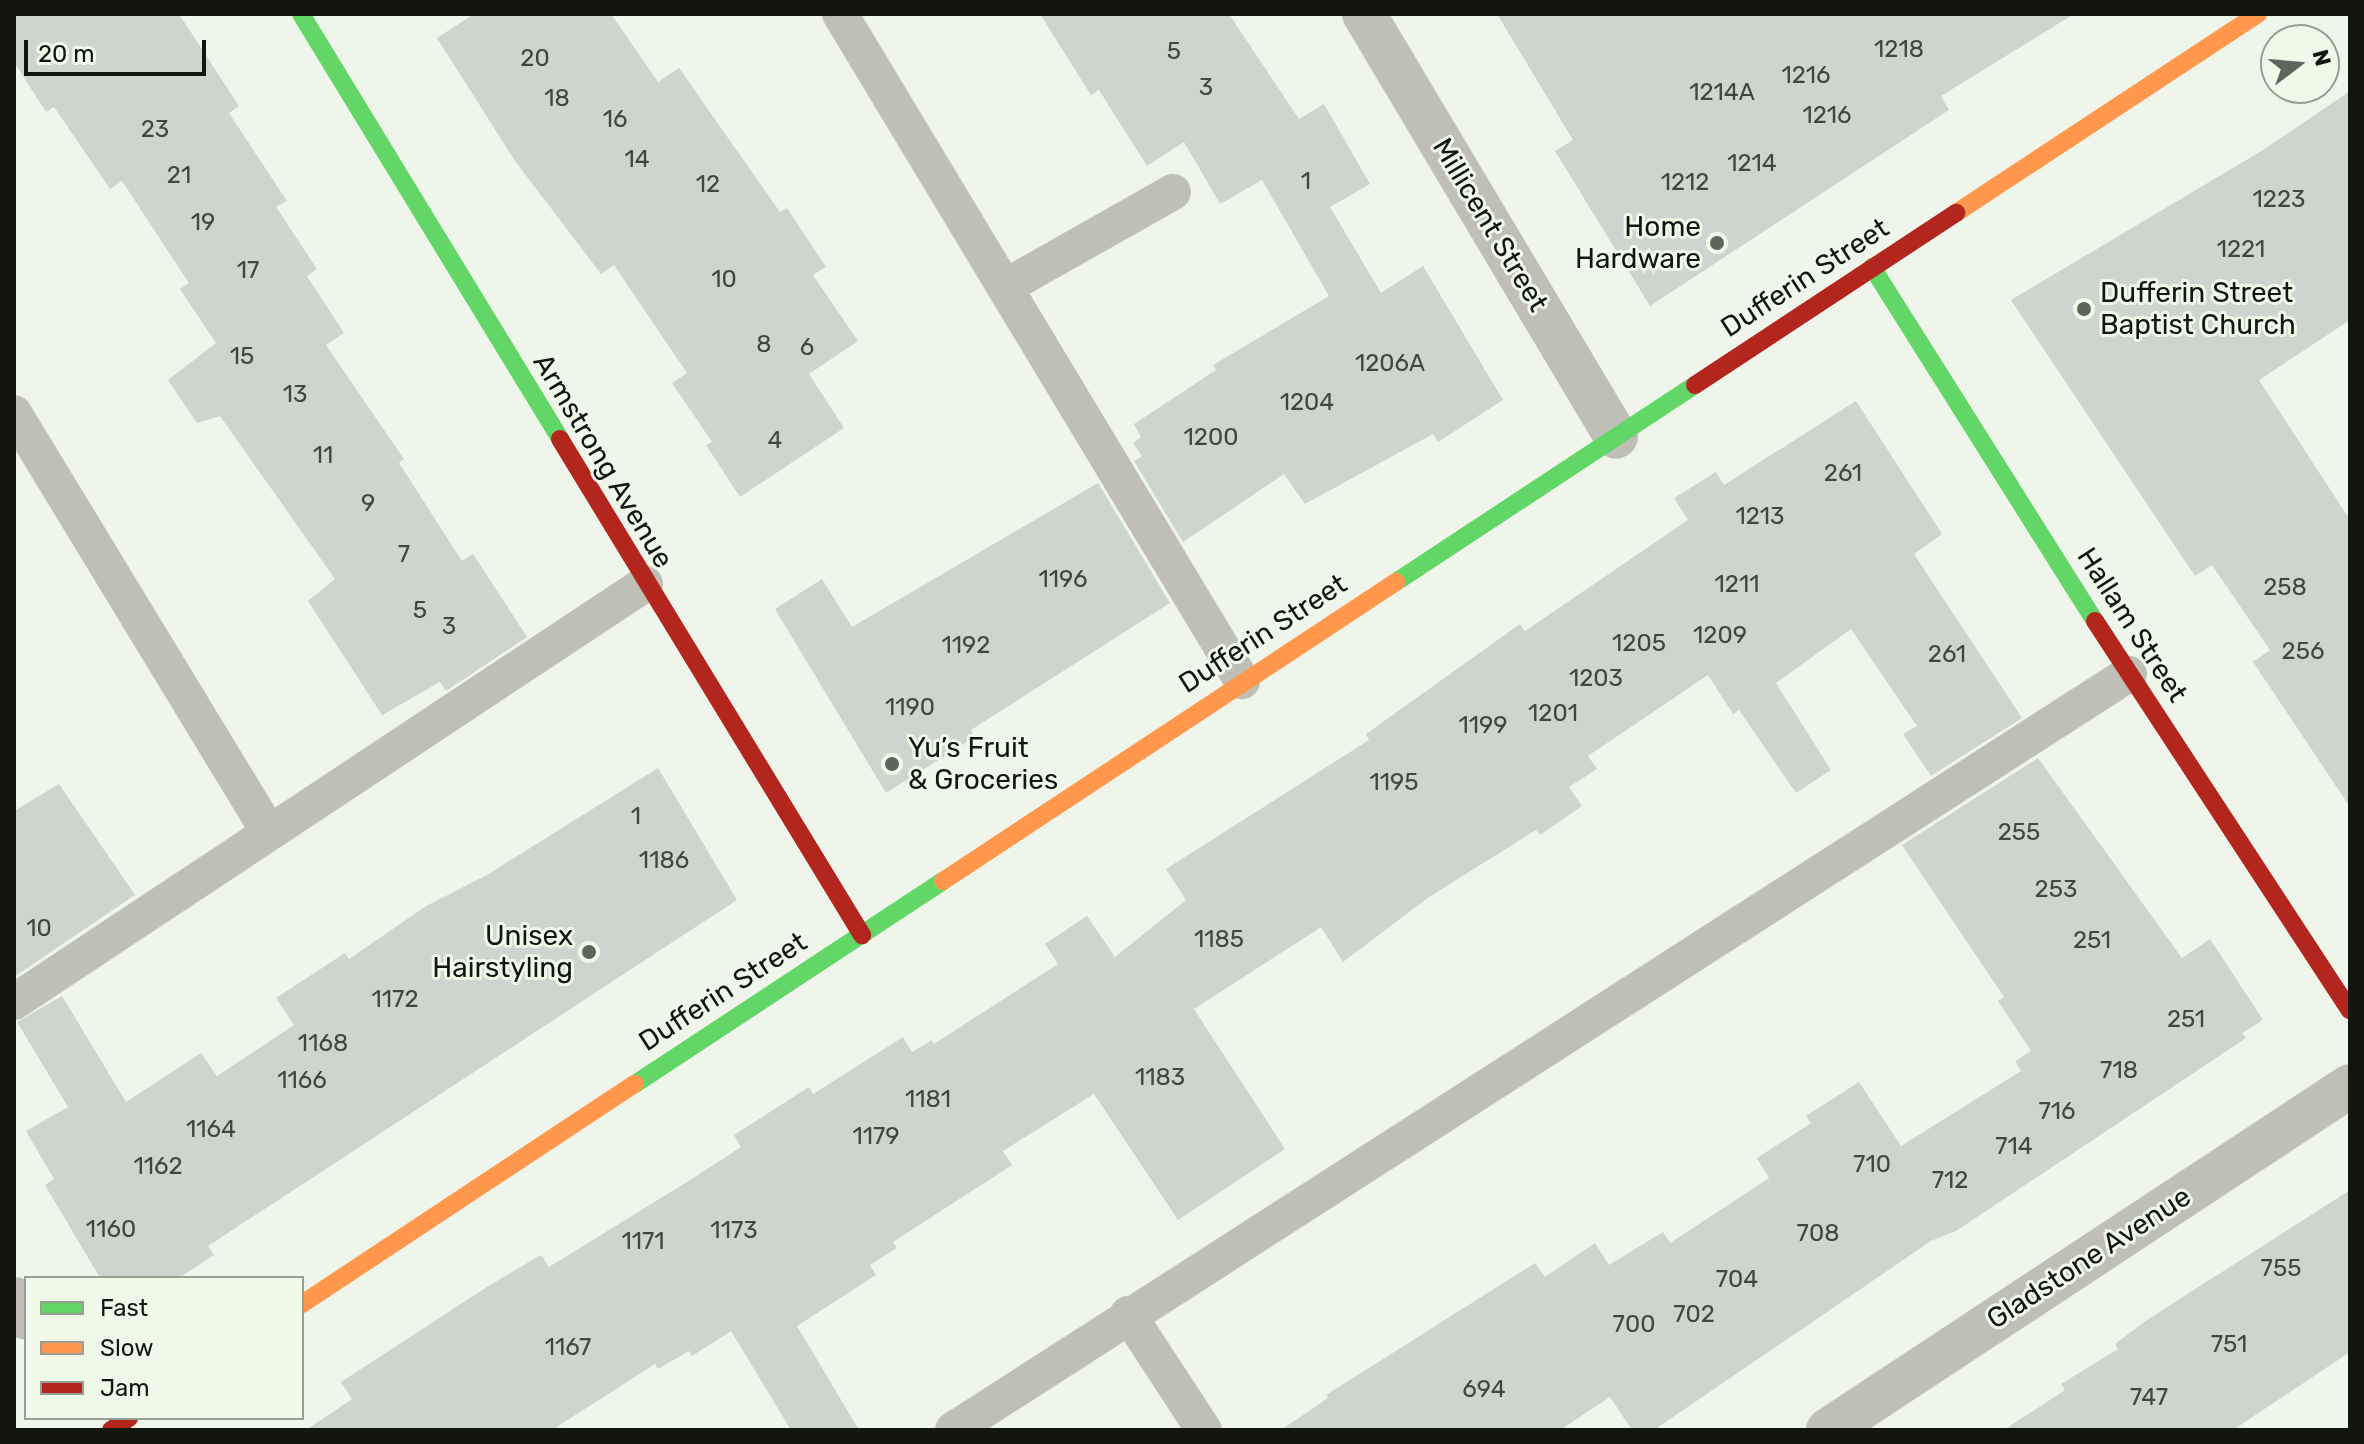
<!DOCTYPE html>
<html>
<head>
<meta charset="utf-8">
<style>
  body { margin:0 }
  #map { position:relative; width:2364px; height:1444px; overflow:hidden; background:#f0f5eb; font-family:Rubik,sans-serif }
  div>[style] { position:absolute }
  .building>* { inset:0; background:#ced5ce }
  .lane>* { height:36px; margin:-18px; padding:0 18px; transform-origin:18px; border-radius:18px; background:#bfbfb5 }
  .street>* { height:44px; margin:-22px; padding:0 22px; transform-origin:22px; border-radius:22px; background:#bfbfb5 }
  .fast>* { height:18px; margin:-9px; padding:0 9px; transform-origin:9px; border-radius:9px; background:#63d668 }
  .slow>* { height:18px; margin:-9px; padding:0 9px; transform-origin:9px; border-radius:9px; background:#ff974d }
  .jam>* { height:18px; margin:-9px; padding:0 9px; transform-origin:9px; border-radius:9px; background:#b3261e }
  .dots>* { width:22px; height:22px; translate:-50% -50%; box-sizing:border-box; border:4px solid #f0f9e7; border-radius:50% }
  span { translate:-50% -50%; white-space:nowrap; text-align:center; line-height:1.15; -webkit-text-stroke:6px #f0f9e7; paint-order:stroke }
  .number-label { font-size:24px; color:#424640 }
  .number-label span { -webkit-text-stroke-width:0 }
  .street-label { font-size:28px; color:#131610 }
  .poi-label { font-size:28px; color:#131610 }
  .right { translate:-100% -50%; text-align:right }
  .left { translate:0 -50%; text-align:left }
  .frame { position:absolute; inset:0; border:16px solid #131610; pointer-events:none }
  .legend { position:absolute; left:24px; top:1276px; width:280px; height:144px; box-sizing:border-box; background:#f0f9e7; border:2px solid #989e91; margin:0; padding:10px 14px; list-style:none; font-size:24px; color:#131610 }
  .legend li { display:flex; align-items:center; gap:16px; height:40px }
  .legend b { width:40px; border:2px solid #989e91 }
  .north { position:absolute; left:2260px; top:24px; width:80px; height:80px; box-sizing:border-box; background:#f0f9e7; border:2px solid #989e91; border-radius:50%; rotate:74deg; font-size:22px; font-weight:700; line-height:32px; text-align:center; color:#131610 }
  .north::after { content:''; display:block; margin:auto; width:28px; height:36px; background:#60645d; clip-path:polygon(50% 0,100% 100%,50% 72%,0 100%) }
  .scale { position:absolute; left:24px; top:40px; width:182px; height:36px; box-sizing:border-box; border:4px solid #131610; border-top:0; padding-left:10px; font-size:24px; line-height:28px; white-space:nowrap; color:#131610; -webkit-text-stroke:6px #f0f9e7; paint-order:stroke }
</style>
</head>
<body>
<div id="map">
  <div class="building">
    <i style="clip-path:polygon(14px 14px,179px 14px,239px 106px,229px 113px,287px 201px,276px 207px,317px 269px,307px 276px,344px 333px,326px 345px,404px 459px,399px 463px,462px 561px,473px 554px,527px 637px,446px 691px,440px 682px,382px 715px,308px 601px,335px 579px,220px 416px,197px 423px,168px 380px,216px 343px,180px 289px,189px 283px,122px 181px,110px 189px,54px 107px,46px 112px,14px 62px)"></i>
    <i style="clip-path:polygon(474px 14px,611px 14px,658px 82px,679px 68px,780px 212px,787px 208px,826px 267px,813px 275px,858px 341px,809px 374px,844px 428px,740px 497px,706px 445px,712px 442px,672px 383px,687px 373px,614px 265px,601px 274px,515px 161px,437px 38px)"></i>
    <i style="clip-path:polygon(1040px 14px,1229px 14px,1299px 119px,1324px 104px,1370px 184px,1330px 207px,1381px 293px,1423px 266px,1503px 400px,1438px 442px,1433px 434px,1305px 504px,1284px 474px,1183px 542px,1134px 461px,1142px 456px,1133px 443px,1141px 437px,1134px 424px,1216px 370px,1213px 365px,1329px 296px,1262px 180px,1220px 204px,1184px 142px,1147px 166px,1099px 90px,1091px 95px)"></i>
    <i style="clip-path:polygon(1497px 14px,2074px 14px,1941px 96px,1949px 110px,1650px 306px,1555px 151px,1573px 140px)"></i>
    <i style="clip-path:polygon(2350px 91px,2350px 320px,2259px 380px,2350px 520px,2350px 807px,2253px 662px,2270px 650px,2212px 565px,2195px 576px,2011px 300px,2263px 150px)"></i>
    <i style="clip-path:polygon(1856px 401px,1942px 534px,1914px 554px,2022px 718px,1931px 776px,1903px 734px,1917px 726px,1851px 629px,1776px 683px,1831px 770px,1796px 793px,1739px 710px,1733px 714px,1708px 675px,1588px 756px,1597px 769px,1569px 787px,1582px 806px,1540px 835px,1536px 830px,1429px 897px,1343px 962px,1321px 927px,1194px 1009px,1285px 1149px,1178px 1220px,1094px 1094px,1003px 1151px,1012px 1165px,893px 1242px,897px 1248px,870px 1265px,876px 1275px,797px 1326px,859px 1430px,791px 1430px,731px 1331px,692px 1356px,689px 1351px,658px 1369px,655px 1364px,552px 1430px,306px 1430px,352px 1399px,341px 1382px,490px 1285px,541px 1255px,549px 1267px,695px 1177px,741px 1147px,734px 1135px,809px 1087px,813px 1094px,903px 1037px,912px 1052px,932px 1040px,934px 1044px,1058px 964px,1045px 944px,1087px 916px,1115px 957px,1186px 900px,1166px 869px,1369px 740px,1366px 734px,1520px 624px,1525px 631px,1688px 520px,1674px 498px,1716px 472px,1724px 485px)"></i>
    <i style="clip-path:polygon(1098px 483px,1170px 603px,971px 730px,975px 737px,886px 793px,775px 609px,822px 579px,852px 627px)"></i>
    <i style="clip-path:polygon(2038px 758px,2182px 958px,2210px 939px,2263px 1020px,2242px 1033px,2246px 1038px,1956px 1231px,1931px 1241px,1654px 1430px,1632px 1430px,1610px 1397px,1560px 1430px,1281px 1430px,1328px 1398px,1326px 1395px,1535px 1263px,1545px 1277px,1595px 1243px,1609px 1265px,1663px 1232px,1670px 1243px,1769px 1178px,1757px 1158px,1811px 1123px,1806px 1116px,1859px 1082px,1901px 1146px,2021px 1071px,2015px 1061px,2031px 1051px,1998px 1001px,2004px 997px,1902px 845px)"></i>
    <i style="clip-path:polygon(658px 768px,737px 900px,208px 1246px,214px 1255px,179px 1278px,100px 1278px,45px 1185px,54px 1179px,26px 1131px,68px 1107px,17px 1022px,62px 996px,126px 1102px,201px 1053px,217px 1076px,294px 1025px,276px 998px,345px 953px,349px 959px,426px 906px,487px 875px)"></i>
    <i style="clip-path:polygon(59px 784px,135px 895px,14px 977px,14px 811px)"></i>
    <i style="clip-path:polygon(2350px 1190px,2350px 1352px,2233px 1430px,2004px 1430px,2065px 1390px,2061px 1384px,2118px 1349px,2115px 1344px,2147px 1320px)"></i>
  </div>
  <div class="lane">
    <i style="left:840px;top:14px;width:779px;rotate:58.92deg"></i>
    <i style="left:1005px;top:287px;width:193px;rotate:-29.5deg"></i>
    <i style="left:14px;top:413px;width:489px;rotate:58.7deg"></i>
    <i style="left:14px;top:1002px;width:757px;rotate:-33.52deg"></i>
    <i style="left:1128px;top:1314px;width:139px;rotate:56.8deg"></i>
    <i style="left:953px;top:1430px;width:1398px;rotate:-32.74deg"></i>
  </div>
  <div class="street">
    <i style="left:1364px;top:14px;width:492px;rotate:59.2deg"></i>
    <i style="left:14px;top:1299px;width:22px;rotate:58deg"></i>
    <i style="left:1828px;top:1430px;width:625px;rotate:-33.39deg"></i>
  </div>
  <div class="fast">
    <i style="left:301px;top:14px;width:498px;rotate:58.6deg"></i>
    <i style="left:1872px;top:267px;width:418px;rotate:57.8deg"></i>
    <i style="left:1396px;top:582px;width:358px;rotate:-33.4deg"></i>
    <i style="left:635px;top:1084px;width:369px;rotate:-33.4deg"></i>
  </div>
  <div class="slow">
    <i style="left:1956px;top:213px;width:362px;rotate:-33.4deg"></i>
    <i style="left:943px;top:881px;width:543px;rotate:-33.43deg"></i>
    <i style="left:302px;top:1304px;width:399px;rotate:-33.5deg"></i>
  </div>
  <div class="jam">
    <i style="left:1695px;top:385px;width:313px;rotate:-33.4deg"></i>
    <i style="left:560px;top:439px;width:581px;rotate:58.66deg"></i>
    <i style="left:2095px;top:621px;width:465px;rotate:56.8deg"></i>
    <i style="left:111px;top:1430px;width:22px;rotate:-34deg"></i>
  </div>
  <div class="dots">
    <i style="left:1717px;top:243px;background:#60645d"></i>
    <i style="left:2084px;top:309px;background:#60645d"></i>
    <i style="left:892px;top:764px;background:#60645d"></i>
    <i style="left:589px;top:952px;background:#60645d"></i>
  </div>
  <div class="number-label">
    <span style="left:1899px;top:50px">1218</span>
    <span style="left:1174px;top:52px">5</span>
    <span style="left:535px;top:59px">20</span>
    <span style="left:1806px;top:76px">1216</span>
    <span style="left:1206px;top:88px">3</span>
    <span style="left:1722px;top:93px">1214A</span>
    <span style="left:557px;top:99px">18</span>
    <span style="left:1827px;top:116px">1216</span>
    <span style="left:615px;top:120px">16</span>
    <span style="left:155px;top:130px">23</span>
    <span style="left:637px;top:160px">14</span>
    <span style="left:1752px;top:164px">1214</span>
    <span style="left:179px;top:176px">21</span>
    <span style="left:1306px;top:182px">1</span>
    <span style="left:1685px;top:183px">1212</span>
    <span style="left:708px;top:185px">12</span>
    <span style="left:2279px;top:200px">1223</span>
    <span style="left:203px;top:223px">19</span>
    <span style="left:2241px;top:250px">1221</span>
    <span style="left:248px;top:271px">17</span>
    <span style="left:724px;top:280px">10</span>
    <span style="left:764px;top:345px">8</span>
    <span style="left:807px;top:348px">6</span>
    <span style="left:242px;top:357px">15</span>
    <span style="left:1390px;top:364px">1206A</span>
    <span style="left:295px;top:395px">13</span>
    <span style="left:1307px;top:403px">1204</span>
    <span style="left:1211px;top:438px">1200</span>
    <span style="left:775px;top:441px">4</span>
    <span style="left:323px;top:456px">11</span>
    <span style="left:1843px;top:474px">261</span>
    <span style="left:368px;top:504px">9</span>
    <span style="left:1760px;top:517px">1213</span>
    <span style="left:404px;top:555px">7</span>
    <span style="left:1063px;top:580px">1196</span>
    <span style="left:1737px;top:585px">1211</span>
    <span style="left:2285px;top:588px">258</span>
    <span style="left:420px;top:611px">5</span>
    <span style="left:449px;top:627px">3</span>
    <span style="left:1720px;top:636px">1209</span>
    <span style="left:1639px;top:644px">1205</span>
    <span style="left:966px;top:646px">1192</span>
    <span style="left:2303px;top:652px">256</span>
    <span style="left:1947px;top:655px">261</span>
    <span style="left:1596px;top:679px">1203</span>
    <span style="left:910px;top:708px">1190</span>
    <span style="left:1553px;top:714px">1201</span>
    <span style="left:1483px;top:726px">1199</span>
    <span style="left:1394px;top:783px">1195</span>
    <span style="left:636px;top:817px">1</span>
    <span style="left:2019px;top:833px">255</span>
    <span style="left:664px;top:861px">1186</span>
    <span style="left:2056px;top:890px">253</span>
    <span style="left:39px;top:929px">10</span>
    <span style="left:1219px;top:940px">1185</span>
    <span style="left:2092px;top:941px">251</span>
    <span style="left:395px;top:1000px">1172</span>
    <span style="left:2186px;top:1020px">251</span>
    <span style="left:323px;top:1044px">1168</span>
    <span style="left:2119px;top:1071px">718</span>
    <span style="left:1160px;top:1078px">1183</span>
    <span style="left:302px;top:1081px">1166</span>
    <span style="left:928px;top:1100px">1181</span>
    <span style="left:2057px;top:1112px">716</span>
    <span style="left:211px;top:1130px">1164</span>
    <span style="left:876px;top:1137px">1179</span>
    <span style="left:2014px;top:1147px">714</span>
    <span style="left:1872px;top:1165px">710</span>
    <span style="left:158px;top:1167px">1162</span>
    <span style="left:1950px;top:1181px">712</span>
    <span style="left:111px;top:1230px">1160</span>
    <span style="left:734px;top:1231px">1173</span>
    <span style="left:1818px;top:1234px">708</span>
    <span style="left:643px;top:1242px">1171</span>
    <span style="left:2281px;top:1269px">755</span>
    <span style="left:1737px;top:1280px">704</span>
    <span style="left:1694px;top:1315px">702</span>
    <span style="left:1634px;top:1325px">700</span>
    <span style="left:2229px;top:1345px">751</span>
    <span style="left:568px;top:1348px">1167</span>
    <span style="left:1484px;top:1390px">694</span>
    <span style="left:2149px;top:1398px">747</span>
  </div>
  <div class="street-label">
    <span style="left:1490px;top:225px;rotate:59deg">Millicent Street</span>
    <span style="left:1805px;top:278px;rotate:-33deg">Dufferin Street</span>
    <span style="left:603px;top:461px;rotate:59deg">Armstrong Avenue</span>
    <span style="left:2132px;top:625px;rotate:57deg">Hallam Street</span>
    <span style="left:1263px;top:634px;rotate:-33deg">Dufferin Street</span>
    <span style="left:723px;top:992px;rotate:-33deg">Dufferin Street</span>
    <span style="left:2089px;top:1258px;rotate:-33deg">Gladstone Avenue</span>
  </div>
  <div class="poi-label">
    <span class="right" style="left:1701px;top:243px">Home<br>Hardware</span>
    <span class="left" style="left:2100px;top:309px">Dufferin Street<br>Baptist Church</span>
    <span class="left" style="left:908px;top:764px">Yu’s Fruit<br>&amp; Groceries</span>
    <span class="right" style="left:573px;top:952px">Unisex<br>Hairstyling</span>
  </div>
  <div class="frame"></div>
  <ul class="legend">
  <li><b style="height:10px;background:#63d668"></b>Fast</li>
  <li><b style="height:10px;background:#ff974d"></b>Slow</li>
  <li><b style="height:10px;background:#b3261e"></b>Jam</li>
  </ul>
  <div class="north">N</div>
  <div class="scale">20 m</div>
</div>
</body>
</html>
